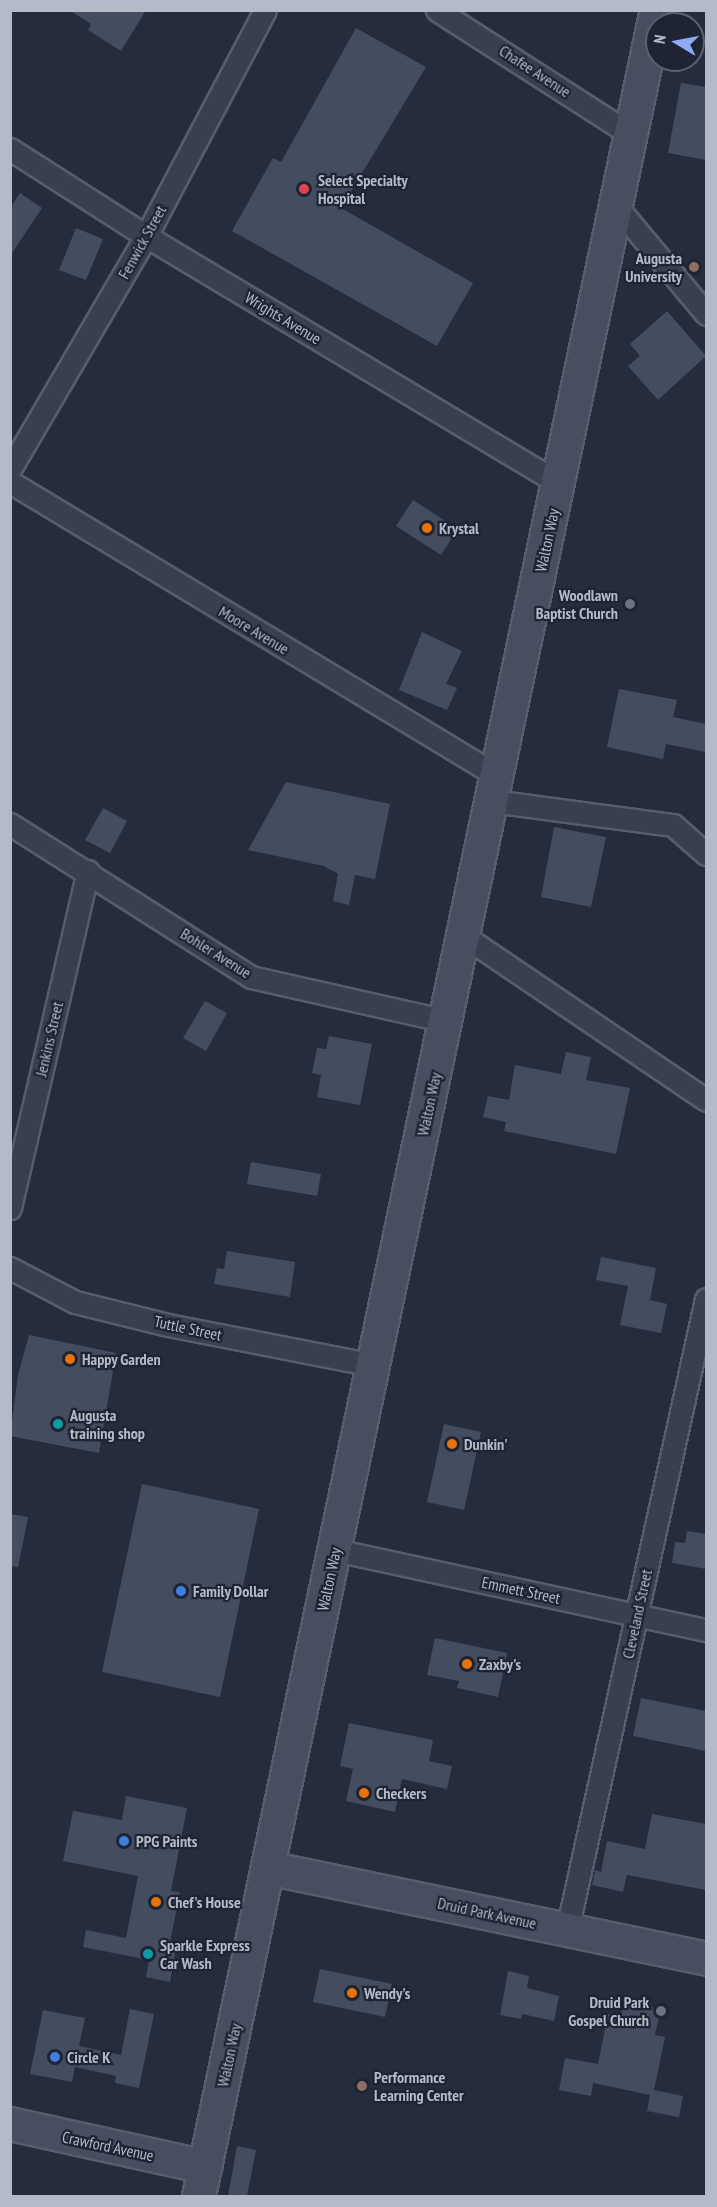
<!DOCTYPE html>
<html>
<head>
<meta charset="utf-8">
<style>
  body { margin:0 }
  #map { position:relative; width:717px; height:2207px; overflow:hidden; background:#252d3d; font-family:"PT Sans Narrow",sans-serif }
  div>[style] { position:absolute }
  .building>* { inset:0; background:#444c5f }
  .roads { filter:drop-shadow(2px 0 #575d6b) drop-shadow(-2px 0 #575d6b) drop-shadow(0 2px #575d6b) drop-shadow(0 -2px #575d6b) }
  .street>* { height:21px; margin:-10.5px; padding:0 10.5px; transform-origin:10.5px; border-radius:10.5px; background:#393f4d }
  .secondary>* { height:32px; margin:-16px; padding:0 16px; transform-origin:16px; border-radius:16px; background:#474e60 }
  .dots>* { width:16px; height:16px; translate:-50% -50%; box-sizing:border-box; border:3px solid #1e2432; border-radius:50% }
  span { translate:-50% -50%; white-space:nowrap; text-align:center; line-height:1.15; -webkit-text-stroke:4.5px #1e2432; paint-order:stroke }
  .street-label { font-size:16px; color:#b5bac8 }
  .poi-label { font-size:16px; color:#b5bac8; font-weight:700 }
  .left { translate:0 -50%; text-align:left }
  .right { translate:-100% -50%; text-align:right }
  .frame { position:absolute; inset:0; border:12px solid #b5bac8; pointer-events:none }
  .north { position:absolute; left:645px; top:12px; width:60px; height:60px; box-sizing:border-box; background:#1e2432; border:2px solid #5a606e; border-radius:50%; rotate:280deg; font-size:16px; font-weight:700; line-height:24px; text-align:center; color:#b5bac8 }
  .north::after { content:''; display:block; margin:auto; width:21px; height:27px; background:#8eabf4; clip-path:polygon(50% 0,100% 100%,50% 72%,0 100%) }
</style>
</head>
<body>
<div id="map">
  <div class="building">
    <i style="clip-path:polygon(69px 10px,146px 10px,121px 51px,88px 30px,91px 24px)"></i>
    <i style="clip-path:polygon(356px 28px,426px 67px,341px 208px,473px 283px,437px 346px,232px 231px,273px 158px,281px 162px)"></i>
    <i style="clip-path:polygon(681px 83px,706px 87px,706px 160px,668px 153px)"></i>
    <i style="clip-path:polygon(20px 193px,42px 208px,10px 256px,10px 208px)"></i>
    <i style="clip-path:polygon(76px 228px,103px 239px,86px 280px,59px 270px)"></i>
    <i style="clip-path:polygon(667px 311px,706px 356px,658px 400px,628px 366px,640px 356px,630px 344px)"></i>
    <i style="clip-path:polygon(413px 500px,458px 529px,441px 555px,396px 526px)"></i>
    <i style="clip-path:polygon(422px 632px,462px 651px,446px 684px,457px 688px,447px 710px,399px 690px)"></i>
    <i style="clip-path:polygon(619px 689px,677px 700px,673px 717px,706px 724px,706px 752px,666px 744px,663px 759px,607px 747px)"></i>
    <i style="clip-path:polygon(286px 782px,390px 804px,375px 879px,355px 875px,349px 905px,333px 901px,338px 874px,324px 866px,248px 850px)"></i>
    <i style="clip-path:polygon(103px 808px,127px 821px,110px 853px,85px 840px)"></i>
    <i style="clip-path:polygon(554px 827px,606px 837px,591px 907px,541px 897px)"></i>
    <i style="clip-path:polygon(205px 1001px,227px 1013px,206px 1051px,183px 1038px)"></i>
    <i style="clip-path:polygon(329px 1036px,372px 1044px,360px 1105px,317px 1097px,321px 1075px,312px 1073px,317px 1048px,326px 1049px)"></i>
    <i style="clip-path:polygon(566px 1052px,591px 1057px,586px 1080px,630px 1088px,616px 1154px,504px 1131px,506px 1122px,483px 1117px,488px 1096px,509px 1100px,515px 1065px,561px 1074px)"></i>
    <i style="clip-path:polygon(251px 1162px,321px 1174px,317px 1196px,247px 1184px)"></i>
    <i style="clip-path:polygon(227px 1251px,295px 1262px,290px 1297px,214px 1284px,217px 1268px,224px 1269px)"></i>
    <i style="clip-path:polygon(601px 1257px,656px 1268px,650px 1300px,667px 1304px,661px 1333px,620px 1325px,628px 1286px,596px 1280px)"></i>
    <i style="clip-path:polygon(29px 1335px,116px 1353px,99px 1453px,10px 1436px,18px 1375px)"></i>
    <i style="clip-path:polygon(444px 1424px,481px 1432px,464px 1510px,427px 1502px)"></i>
    <i style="clip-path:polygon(142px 1484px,259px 1509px,220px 1697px,102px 1672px)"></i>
    <i style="clip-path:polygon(10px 1514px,28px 1517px,18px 1567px,10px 1566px)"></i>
    <i style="clip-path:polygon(687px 1531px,706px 1534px,706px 1569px,672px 1563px,675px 1542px,685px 1543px)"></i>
    <i style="clip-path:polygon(435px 1638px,507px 1653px,498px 1697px,457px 1688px,459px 1681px,427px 1675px)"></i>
    <i style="clip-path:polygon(641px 1698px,706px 1711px,706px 1751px,633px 1736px)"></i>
    <i style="clip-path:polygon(349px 1723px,433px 1740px,429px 1761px,452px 1766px,447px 1789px,402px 1779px,395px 1812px,346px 1801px,353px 1769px,340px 1766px)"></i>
    <i style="clip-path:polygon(126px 1796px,187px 1808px,171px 1891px,180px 1892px,169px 1947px,176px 1948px,170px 1982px,146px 1977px,149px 1960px,83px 1947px,86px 1930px,126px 1938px,138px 1876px,63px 1861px,73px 1811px,122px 1820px)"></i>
    <i style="clip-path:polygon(652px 1814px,706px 1824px,706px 1890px,627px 1875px,623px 1892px,592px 1885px,595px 1870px,601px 1872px,607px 1841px,645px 1849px)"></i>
    <i style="clip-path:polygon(320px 1969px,392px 1984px,385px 2017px,313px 2002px)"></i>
    <i style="clip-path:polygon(508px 1971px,529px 1976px,527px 1988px,559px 1996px,554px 2021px,522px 2014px,521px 2019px,500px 2015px)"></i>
    <i style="clip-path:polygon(624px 2002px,661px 2009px,655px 2035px,665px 2037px,654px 2090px,683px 2096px,679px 2117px,647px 2111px,650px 2095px,593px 2083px,591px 2096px,559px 2090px,565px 2058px,598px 2064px,608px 2014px,620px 2017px)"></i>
    <i style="clip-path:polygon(130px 2009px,154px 2014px,139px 2088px,115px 2083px,116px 2076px,75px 2067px,72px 2082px,30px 2074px,43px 2010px,85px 2018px,79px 2046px,121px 2055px)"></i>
    <i style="clip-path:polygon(237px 2146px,256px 2150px,247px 2196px,228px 2196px)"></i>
  </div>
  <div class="roads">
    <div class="street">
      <i style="left:437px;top:10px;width:232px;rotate:32.7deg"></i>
      <i style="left:10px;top:149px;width:161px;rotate:32.6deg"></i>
      <i style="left:146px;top:236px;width:481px;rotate:30.9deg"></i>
      <i style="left:617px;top:207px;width:139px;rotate:50.2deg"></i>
      <i style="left:10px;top:469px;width:270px;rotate:-59.7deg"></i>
      <i style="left:146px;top:236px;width:255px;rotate:-62.2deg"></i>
      <i style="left:10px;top:482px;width:570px;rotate:31.07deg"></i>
      <i style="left:492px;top:801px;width:183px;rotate:7.6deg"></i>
      <i style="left:673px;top:825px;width:44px;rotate:41.3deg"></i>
      <i style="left:10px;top:824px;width:285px;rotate:32.4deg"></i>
      <i style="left:251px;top:977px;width:200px;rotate:12.7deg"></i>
      <i style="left:464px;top:936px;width:292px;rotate:34.1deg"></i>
      <i style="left:10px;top:1208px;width:346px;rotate:-77deg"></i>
      <i style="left:10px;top:1268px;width:73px;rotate:27.6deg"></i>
      <i style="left:75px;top:1302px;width:96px;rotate:13.9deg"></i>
      <i style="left:168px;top:1325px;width:210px;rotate:11deg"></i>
      <i style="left:335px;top:1550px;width:380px;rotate:12.2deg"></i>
      <i style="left:567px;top:1930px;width:646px;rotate:-77.58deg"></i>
    </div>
    <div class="secondary">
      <i style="left:268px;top:1868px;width:447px;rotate:11.7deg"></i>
      <i style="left:10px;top:2124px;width:200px;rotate:12.4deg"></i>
      <i style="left:199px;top:2196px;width:2233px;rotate:-78.17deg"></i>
    </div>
  </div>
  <div class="dots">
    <i style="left:304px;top:189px;background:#e0444e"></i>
    <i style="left:694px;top:267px;background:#8d6e63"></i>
    <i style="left:427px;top:528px;background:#e8710a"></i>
    <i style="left:630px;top:604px;background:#6b7280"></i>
    <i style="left:70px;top:1359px;background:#e8710a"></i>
    <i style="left:58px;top:1424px;background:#0f9aa8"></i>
    <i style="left:452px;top:1444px;background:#e8710a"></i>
    <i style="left:181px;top:1591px;background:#3f7fe0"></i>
    <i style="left:467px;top:1664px;background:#e8710a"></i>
    <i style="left:364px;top:1793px;background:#e8710a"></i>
    <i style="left:124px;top:1841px;background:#3f7fe0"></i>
    <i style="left:156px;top:1902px;background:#e8710a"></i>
    <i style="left:148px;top:1954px;background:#0f9aa8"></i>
    <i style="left:352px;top:1993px;background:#e8710a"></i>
    <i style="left:661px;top:2011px;background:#6b7280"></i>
    <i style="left:55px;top:2057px;background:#3f7fe0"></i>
    <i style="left:362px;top:2086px;background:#8d6e63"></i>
  </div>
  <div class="street-label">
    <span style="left:535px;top:71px;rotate:33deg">Chafee Avenue</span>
    <span style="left:142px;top:242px;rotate:-61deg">Fenwick Street</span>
    <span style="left:283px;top:318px;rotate:31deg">Wrights Avenue</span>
    <span style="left:547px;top:540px;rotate:-78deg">Walton Way</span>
    <span style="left:254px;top:630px;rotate:31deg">Moore Avenue</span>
    <span style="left:216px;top:953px;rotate:32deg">Bohler Avenue</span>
    <span style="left:49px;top:1039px;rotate:-77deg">Jenkins Street</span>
    <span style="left:429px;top:1104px;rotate:-78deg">Walton Way</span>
    <span style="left:188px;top:1328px;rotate:12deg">Tuttle Street</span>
    <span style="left:329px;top:1579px;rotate:-78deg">Walton Way</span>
    <span style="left:521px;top:1590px;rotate:12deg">Emmett Street</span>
    <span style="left:637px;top:1614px;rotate:-78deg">Cleveland Street</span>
    <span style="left:487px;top:1913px;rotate:12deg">Druid Park Avenue</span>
    <span style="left:229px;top:2055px;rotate:-78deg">Walton Way</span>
    <span style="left:108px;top:2146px;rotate:12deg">Crawford Avenue</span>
  </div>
  <div class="poi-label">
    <span class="left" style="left:318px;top:189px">Select Specialty<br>Hospital</span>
    <span class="right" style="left:682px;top:267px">Augusta<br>University</span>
    <span class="left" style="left:439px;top:528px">Krystal</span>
    <span class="right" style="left:618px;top:604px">Woodlawn<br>Baptist Church</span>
    <span class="left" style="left:82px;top:1359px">Happy Garden</span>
    <span class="left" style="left:70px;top:1424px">Augusta<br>training shop</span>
    <span class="left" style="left:464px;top:1444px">Dunkin'</span>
    <span class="left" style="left:193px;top:1591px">Family Dollar</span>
    <span class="left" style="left:479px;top:1664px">Zaxby's</span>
    <span class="left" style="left:376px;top:1793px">Checkers</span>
    <span class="left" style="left:136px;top:1841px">PPG Paints</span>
    <span class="left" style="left:168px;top:1902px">Chef's House</span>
    <span class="left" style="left:160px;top:1954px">Sparkle Express<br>Car Wash</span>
    <span class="left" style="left:364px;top:1993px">Wendy's</span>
    <span class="right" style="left:649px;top:2011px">Druid Park<br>Gospel Church</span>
    <span class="left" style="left:67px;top:2057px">Circle K</span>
    <span class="left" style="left:374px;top:2086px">Performance<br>Learning Center</span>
  </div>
  <div class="frame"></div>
  <div class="north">N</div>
</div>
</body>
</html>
